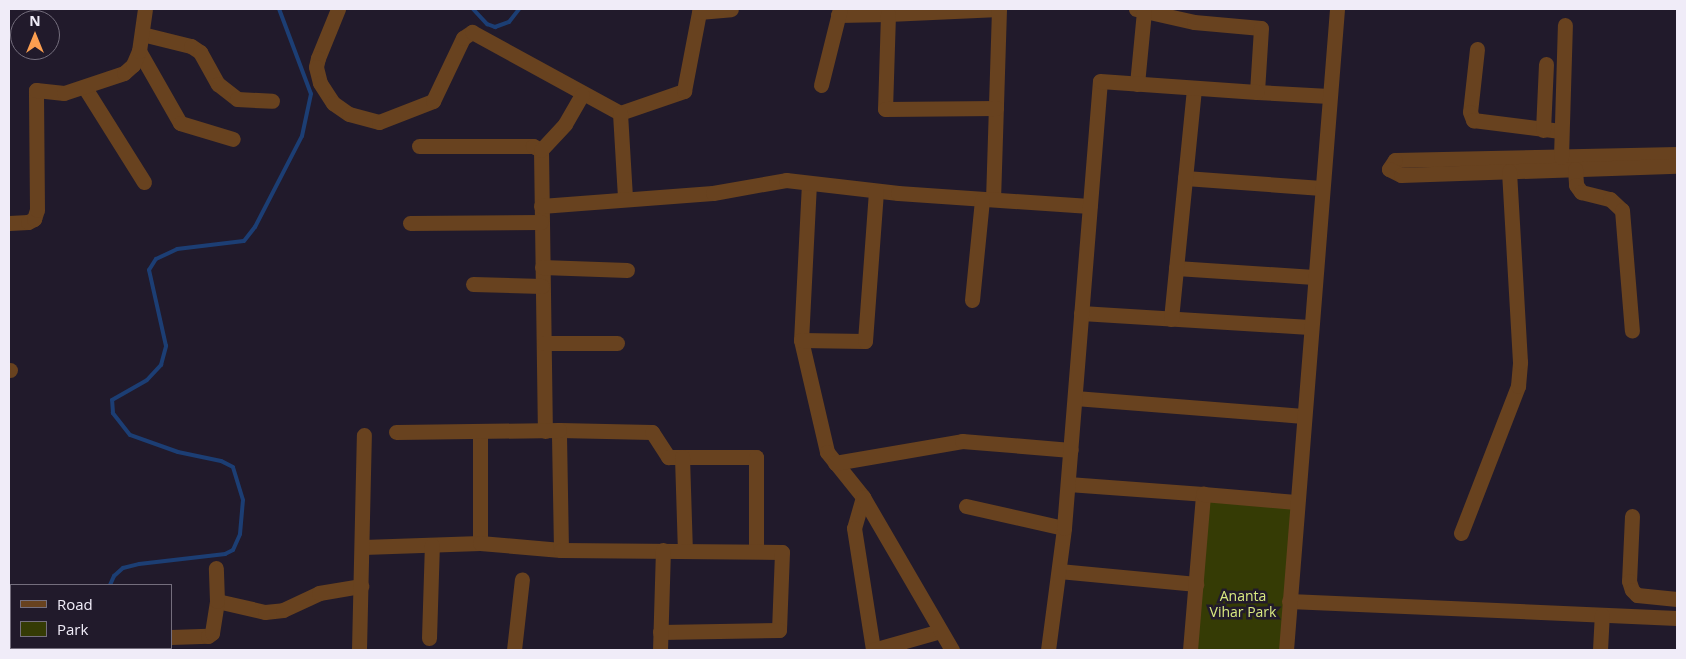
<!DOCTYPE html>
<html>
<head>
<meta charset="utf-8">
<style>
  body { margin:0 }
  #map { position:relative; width:1686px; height:659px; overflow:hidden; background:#211a2b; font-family:"Open Sans",sans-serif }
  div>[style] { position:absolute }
  .green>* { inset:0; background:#353b05 }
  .stream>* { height:4px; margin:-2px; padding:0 2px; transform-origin:2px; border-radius:2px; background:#1c3e74 }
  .minor>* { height:15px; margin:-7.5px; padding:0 7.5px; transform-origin:7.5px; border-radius:7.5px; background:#68421f }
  span { translate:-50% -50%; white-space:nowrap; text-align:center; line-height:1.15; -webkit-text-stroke:5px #211a2b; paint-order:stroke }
  .park-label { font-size:14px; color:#daea80 }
  .frame { position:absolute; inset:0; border:10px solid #f0ecf8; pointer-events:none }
  .legend { position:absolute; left:10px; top:584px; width:162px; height:65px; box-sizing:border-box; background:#211a2b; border:1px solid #746e7d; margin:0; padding:6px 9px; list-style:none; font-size:15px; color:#f0ecf8 }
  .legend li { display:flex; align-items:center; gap:10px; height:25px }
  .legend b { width:25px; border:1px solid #746e7d }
  .north { position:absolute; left:10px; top:10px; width:50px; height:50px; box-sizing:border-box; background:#211a2b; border:1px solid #746e7d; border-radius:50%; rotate:0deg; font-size:14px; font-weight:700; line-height:20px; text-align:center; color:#f0ecf8 }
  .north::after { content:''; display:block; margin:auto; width:18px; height:22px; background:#fb9e50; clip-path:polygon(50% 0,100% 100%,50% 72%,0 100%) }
</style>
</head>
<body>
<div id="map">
  <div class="green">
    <i style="clip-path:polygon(1208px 498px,1294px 505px,1285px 650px,1192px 650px)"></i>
  </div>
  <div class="stream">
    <i style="left:473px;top:9px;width:21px;rotate:47deg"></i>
    <i style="left:487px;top:24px;width:9px;rotate:21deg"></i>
    <i style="left:495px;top:27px;width:15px;rotate:-20deg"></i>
    <i style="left:509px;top:22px;width:16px;rotate:-52deg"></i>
    <i style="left:110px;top:585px;width:10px;rotate:-66deg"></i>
    <i style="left:114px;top:576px;width:12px;rotate:-42deg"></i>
    <i style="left:123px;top:568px;width:16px;rotate:-14deg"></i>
    <i style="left:139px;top:564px;width:87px;rotate:-6.6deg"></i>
    <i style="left:225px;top:554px;width:9px;rotate:-27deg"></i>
    <i style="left:233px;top:550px;width:17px;rotate:-66deg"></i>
    <i style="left:240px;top:534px;width:34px;rotate:-85deg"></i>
    <i style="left:243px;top:500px;width:34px;rotate:-107deg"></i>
    <i style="left:233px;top:467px;width:13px;rotate:-153deg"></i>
    <i style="left:221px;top:461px;width:44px;rotate:-168.2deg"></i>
    <i style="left:178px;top:452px;width:51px;rotate:-160.5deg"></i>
    <i style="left:130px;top:435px;width:28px;rotate:-128deg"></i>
    <i style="left:113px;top:413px;width:13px;rotate:-94deg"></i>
    <i style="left:112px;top:400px;width:40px;rotate:-29.7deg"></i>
    <i style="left:147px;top:380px;width:21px;rotate:-47deg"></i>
    <i style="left:161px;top:365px;width:20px;rotate:-75deg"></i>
    <i style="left:166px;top:346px;width:78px;rotate:-102.6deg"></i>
    <i style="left:149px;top:270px;width:13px;rotate:-58deg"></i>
    <i style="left:156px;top:259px;width:23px;rotate:-25deg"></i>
    <i style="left:177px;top:249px;width:67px;rotate:-6.8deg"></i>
    <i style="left:244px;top:241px;width:18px;rotate:-52deg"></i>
    <i style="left:255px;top:227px;width:102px;rotate:-62.7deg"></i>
    <i style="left:302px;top:136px;width:43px;rotate:-77.9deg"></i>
    <i style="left:311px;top:94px;width:91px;rotate:-110.6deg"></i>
    <i style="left:125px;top:648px;width:2px;rotate:90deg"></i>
  </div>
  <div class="minor">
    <i style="left:338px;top:9px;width:53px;rotate:112.2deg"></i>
    <i style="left:318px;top:58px;width:9px;rotate:103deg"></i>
    <i style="left:316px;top:67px;width:16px;rotate:76deg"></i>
    <i style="left:320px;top:83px;width:24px;rotate:57deg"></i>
    <i style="left:333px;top:103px;width:19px;rotate:35deg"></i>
    <i style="left:349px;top:114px;width:31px;rotate:15deg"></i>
    <i style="left:379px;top:122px;width:58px;rotate:-21.3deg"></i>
    <i style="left:433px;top:101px;width:70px;rotate:-64.5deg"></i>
    <i style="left:463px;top:38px;width:11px;rotate:-34deg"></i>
    <i style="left:472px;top:32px;width:169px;rotate:28.7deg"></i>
    <i style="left:620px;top:113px;width:68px;rotate:-19deg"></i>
    <i style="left:684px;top:91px;width:80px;rotate:-79.2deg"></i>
    <i style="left:699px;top:12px;width:32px;rotate:-5deg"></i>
    <i style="left:889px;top:9px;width:5px;rotate:101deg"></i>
    <i style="left:888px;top:14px;width:111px;rotate:-2.6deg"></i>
    <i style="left:999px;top:9px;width:190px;rotate:91.8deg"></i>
    <i style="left:1136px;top:9px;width:59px;rotate:12.6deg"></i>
    <i style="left:1194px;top:22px;width:67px;rotate:5.1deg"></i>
    <i style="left:1261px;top:28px;width:64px;rotate:93.6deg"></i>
    <i style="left:1257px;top:92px;width:72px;rotate:3.2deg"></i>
    <i style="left:838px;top:15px;width:50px;rotate:-1.1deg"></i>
    <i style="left:888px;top:14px;width:95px;rotate:91.8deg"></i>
    <i style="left:885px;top:109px;width:111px;rotate:-0.5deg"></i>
    <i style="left:142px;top:34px;width:50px;rotate:13.8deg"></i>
    <i style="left:191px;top:46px;width:11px;rotate:34deg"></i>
    <i style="left:200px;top:52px;width:37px;rotate:61deg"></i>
    <i style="left:218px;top:84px;width:24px;rotate:38deg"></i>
    <i style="left:237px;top:99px;width:35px;rotate:3deg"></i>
    <i style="left:1477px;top:49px;width:63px;rotate:96.3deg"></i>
    <i style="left:1470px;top:112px;width:9px;rotate:69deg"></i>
    <i style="left:1473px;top:120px;width:88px;rotate:7.2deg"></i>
    <i style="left:139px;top:51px;width:83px;rotate:60.3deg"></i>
    <i style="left:180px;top:123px;width:55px;rotate:16.8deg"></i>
    <i style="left:1137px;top:84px;width:73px;rotate:-84.5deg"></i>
    <i style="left:821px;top:85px;width:78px;rotate:-76deg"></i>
    <i style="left:85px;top:88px;width:111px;rotate:57.9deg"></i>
    <i style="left:620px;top:113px;width:85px;rotate:86.6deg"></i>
    <i style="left:1543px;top:130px;width:66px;rotate:-87.4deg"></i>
    <i style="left:419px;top:146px;width:114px"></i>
    <i style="left:533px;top:146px;width:9px;rotate:27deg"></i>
    <i style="left:541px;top:150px;width:281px;rotate:89.2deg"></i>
    <i style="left:541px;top:150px;width:35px;rotate:-47deg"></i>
    <i style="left:565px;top:124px;width:34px;rotate:-60deg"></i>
    <i style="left:1677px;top:154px;width:282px;rotate:178.8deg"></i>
    <i style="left:1395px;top:160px;width:11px;rotate:124deg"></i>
    <i style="left:1389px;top:169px;width:13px;rotate:27deg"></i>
    <i style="left:1401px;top:175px;width:276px;rotate:-1.9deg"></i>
    <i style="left:1561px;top:157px;width:132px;rotate:-88.3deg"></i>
    <i style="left:1575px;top:169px;width:16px;rotate:86deg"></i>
    <i style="left:1576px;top:185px;width:9px;rotate:54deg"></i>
    <i style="left:1581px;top:192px;width:30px;rotate:14deg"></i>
    <i style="left:1610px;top:199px;width:16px;rotate:43deg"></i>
    <i style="left:1622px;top:210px;width:121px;rotate:85.3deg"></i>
    <i style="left:1185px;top:178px;width:137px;rotate:4.2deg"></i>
    <i style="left:809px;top:183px;width:157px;rotate:92.9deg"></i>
    <i style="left:801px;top:340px;width:115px;rotate:76.9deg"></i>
    <i style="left:827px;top:452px;width:58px;rotate:51.3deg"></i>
    <i style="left:863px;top:497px;width:32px;rotate:106deg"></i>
    <i style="left:854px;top:528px;width:123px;rotate:81.1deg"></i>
    <i style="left:873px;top:650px;width:70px;rotate:-15.8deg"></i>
    <i style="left:541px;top:206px;width:172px;rotate:-4.3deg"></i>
    <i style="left:713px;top:193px;width:74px;rotate:-10.1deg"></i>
    <i style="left:786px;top:180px;width:113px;rotate:6.6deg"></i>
    <i style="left:898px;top:193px;width:192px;rotate:3.9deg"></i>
    <i style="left:9px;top:223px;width:19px;rotate:-3deg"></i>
    <i style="left:28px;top:222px;width:7px;rotate:-27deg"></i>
    <i style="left:34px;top:219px;width:9px;rotate:-72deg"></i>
    <i style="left:37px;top:210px;width:120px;rotate:-90.5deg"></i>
    <i style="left:36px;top:90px;width:28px;rotate:6deg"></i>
    <i style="left:64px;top:93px;width:63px;rotate:-18.4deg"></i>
    <i style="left:124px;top:73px;width:12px;rotate:-42deg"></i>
    <i style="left:133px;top:65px;width:15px;rotate:-67deg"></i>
    <i style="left:139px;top:51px;width:42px;rotate:-81.9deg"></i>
    <i style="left:410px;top:223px;width:131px;rotate:-0.4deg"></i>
    <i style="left:542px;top:267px;width:85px;rotate:2deg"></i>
    <i style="left:1176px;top:268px;width:138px;rotate:3.7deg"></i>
    <i style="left:473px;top:284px;width:69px;rotate:1.7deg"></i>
    <i style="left:972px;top:300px;width:101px;rotate:-84.3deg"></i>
    <i style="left:1081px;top:313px;width:229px;rotate:3.5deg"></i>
    <i style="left:1171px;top:319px;width:232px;rotate:-84.3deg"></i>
    <i style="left:801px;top:340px;width:64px;rotate:0.9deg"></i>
    <i style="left:865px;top:341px;width:150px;rotate:-85.8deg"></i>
    <i style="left:544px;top:343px;width:73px"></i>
    <i style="left:9px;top:370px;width:1px"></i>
    <i style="left:1075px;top:398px;width:229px;rotate:4.5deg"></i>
    <i style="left:559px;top:430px;width:93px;rotate:1.2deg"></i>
    <i style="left:652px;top:432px;width:30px;rotate:57deg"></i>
    <i style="left:668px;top:457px;width:88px"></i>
    <i style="left:756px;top:457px;width:93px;rotate:90deg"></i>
    <i style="left:480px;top:433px;width:110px;rotate:90deg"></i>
    <i style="left:682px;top:457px;width:93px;rotate:88.2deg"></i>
    <i style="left:835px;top:463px;width:129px;rotate:-9.8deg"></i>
    <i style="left:962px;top:441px;width:109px;rotate:4.7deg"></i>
    <i style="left:1068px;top:484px;width:135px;rotate:4.2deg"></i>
    <i style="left:863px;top:497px;width:177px;rotate:59.8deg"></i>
    <i style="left:966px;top:506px;width:100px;rotate:12.7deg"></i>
    <i style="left:1632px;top:516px;width:65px;rotate:92.6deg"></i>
    <i style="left:1629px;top:581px;width:9px;rotate:72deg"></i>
    <i style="left:1632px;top:590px;width:7px;rotate:45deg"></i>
    <i style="left:1637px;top:595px;width:40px;rotate:5.7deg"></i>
    <i style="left:1461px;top:533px;width:158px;rotate:-68.8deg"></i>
    <i style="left:1518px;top:386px;width:24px;rotate:-85deg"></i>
    <i style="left:1520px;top:362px;width:191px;rotate:-93.3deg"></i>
    <i style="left:363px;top:547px;width:117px;rotate:-2deg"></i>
    <i style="left:480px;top:543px;width:81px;rotate:4.9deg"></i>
    <i style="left:561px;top:550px;width:120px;rotate:-91deg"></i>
    <i style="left:559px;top:430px;width:163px;rotate:179.3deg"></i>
    <i style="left:561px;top:550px;width:221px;rotate:0.5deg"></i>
    <i style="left:782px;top:552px;width:78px;rotate:92.2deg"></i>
    <i style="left:779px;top:630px;width:119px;rotate:179deg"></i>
    <i style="left:1059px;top:571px;width:138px;rotate:5.4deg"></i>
    <i style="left:217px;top:601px;width:49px;rotate:12.9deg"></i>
    <i style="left:265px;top:612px;width:18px;rotate:-6deg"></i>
    <i style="left:283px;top:610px;width:40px;rotate:-25deg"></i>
    <i style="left:319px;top:593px;width:43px;rotate:-9.5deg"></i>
    <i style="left:1289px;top:601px;width:388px;rotate:2.5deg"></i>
    <i style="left:171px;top:637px;width:37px;rotate:-2deg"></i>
    <i style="left:208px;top:636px;width:5px;rotate:-37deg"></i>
    <i style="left:212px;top:633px;width:32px;rotate:-81deg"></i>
    <i style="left:217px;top:601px;width:33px;rotate:-92deg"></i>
    <i style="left:429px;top:638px;width:93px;rotate:-88.2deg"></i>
    <i style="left:359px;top:650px;width:215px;rotate:-88.7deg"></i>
    <i style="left:514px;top:650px;width:71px;rotate:-83.6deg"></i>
    <i style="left:660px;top:650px;width:100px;rotate:-88.3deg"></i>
    <i style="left:1048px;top:650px;width:123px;rotate:-82.5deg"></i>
    <i style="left:1064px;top:528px;width:448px;rotate:-85.4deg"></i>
    <i style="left:1100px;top:81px;width:157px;rotate:4deg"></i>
    <i style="left:1190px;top:650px;width:157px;rotate:-85.2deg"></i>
    <i style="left:1203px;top:494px;width:93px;rotate:4.9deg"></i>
    <i style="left:1286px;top:650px;width:643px;rotate:-85.45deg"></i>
    <i style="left:1600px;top:650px;width:35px;rotate:-87deg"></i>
  </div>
  <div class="park-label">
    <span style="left:1243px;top:604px">Ananta<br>Vihar Park</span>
  </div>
  <div class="frame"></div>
  <ul class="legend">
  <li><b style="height:6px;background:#68421f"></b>Road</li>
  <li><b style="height:14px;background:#353b05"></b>Park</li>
  </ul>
  <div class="north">N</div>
</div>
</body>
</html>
